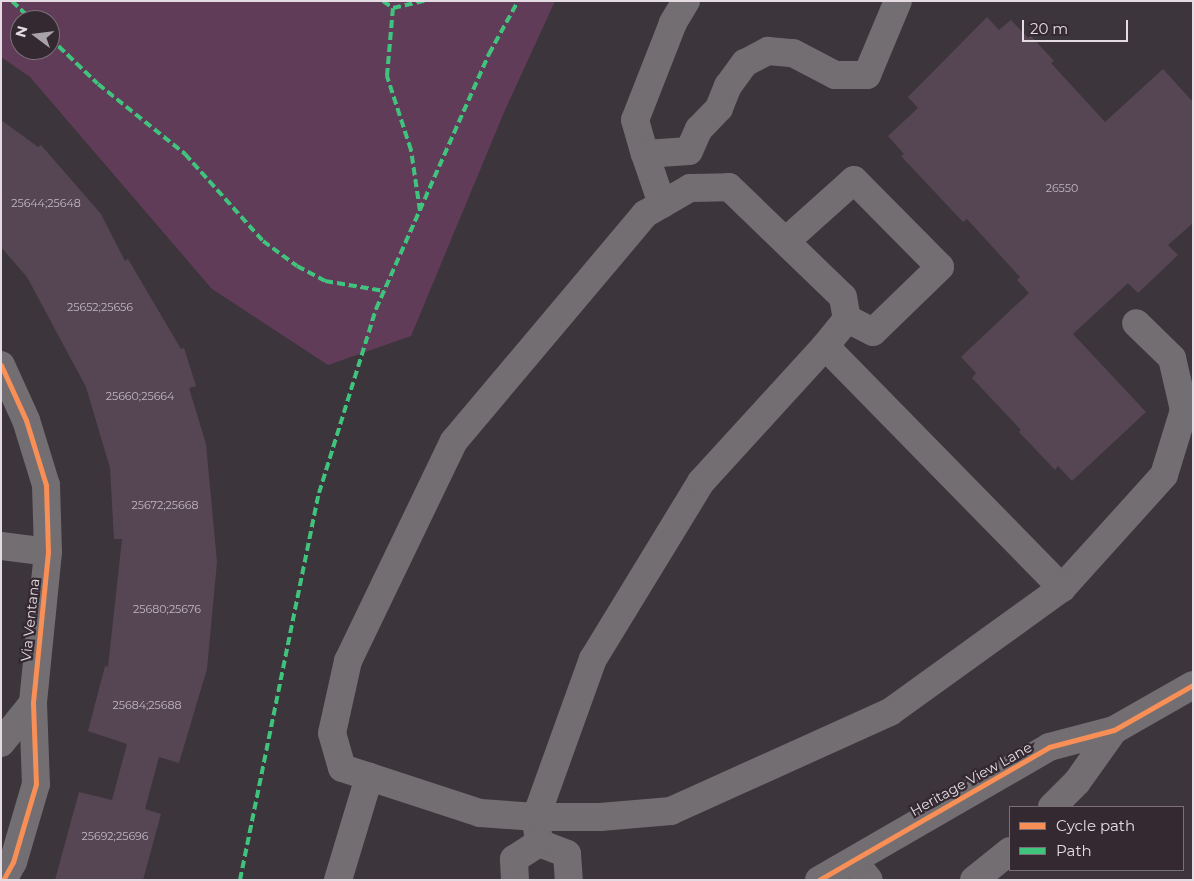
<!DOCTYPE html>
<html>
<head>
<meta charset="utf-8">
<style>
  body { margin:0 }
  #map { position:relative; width:1194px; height:881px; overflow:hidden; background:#3c353b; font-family:Montserrat,sans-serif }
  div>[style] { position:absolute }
  .green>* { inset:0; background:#613c59 }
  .building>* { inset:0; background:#564654 }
  .minor>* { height:28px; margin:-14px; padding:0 14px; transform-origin:14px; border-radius:14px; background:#726e71 }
  .quiet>* { height:4px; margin-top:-2px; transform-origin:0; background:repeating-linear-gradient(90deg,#40c37c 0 8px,transparent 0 12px) }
  .cycleway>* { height:5px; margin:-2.5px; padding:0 2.5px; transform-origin:2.5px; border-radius:2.5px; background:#f78f57 }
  span { translate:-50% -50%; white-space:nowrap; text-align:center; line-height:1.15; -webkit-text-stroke:4.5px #342831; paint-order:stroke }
  .number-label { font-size:11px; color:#c0b6be }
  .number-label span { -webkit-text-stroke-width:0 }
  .street-label { font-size:14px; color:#e4dce2 }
  .frame { position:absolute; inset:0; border:2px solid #e4dce2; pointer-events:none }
  .legend { position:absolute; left:1009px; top:806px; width:175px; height:65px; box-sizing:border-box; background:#342831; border:1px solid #7a7078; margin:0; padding:6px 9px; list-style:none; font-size:15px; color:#e4dce2 }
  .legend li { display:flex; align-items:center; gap:10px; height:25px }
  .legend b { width:25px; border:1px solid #7a7078 }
  .north { position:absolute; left:10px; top:10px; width:50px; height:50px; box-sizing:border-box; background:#342831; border:1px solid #7a7078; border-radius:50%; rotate:285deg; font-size:14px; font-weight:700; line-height:20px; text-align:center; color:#e4dce2 }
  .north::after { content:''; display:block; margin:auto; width:18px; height:22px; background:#a9a2a8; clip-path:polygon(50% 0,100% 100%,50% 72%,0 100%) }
  .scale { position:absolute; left:1022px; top:20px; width:106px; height:22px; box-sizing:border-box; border:2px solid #e4dce2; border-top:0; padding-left:6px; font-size:15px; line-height:18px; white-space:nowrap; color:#e4dce2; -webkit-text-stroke:4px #342831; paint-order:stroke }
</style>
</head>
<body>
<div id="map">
  <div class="green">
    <i style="clip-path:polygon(evenodd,1px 1px,555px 1px,505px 110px,411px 336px,328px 365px,212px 289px,30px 77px,1px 57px,1px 1px,20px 20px,50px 20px,50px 50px,20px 50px,20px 20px)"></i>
  </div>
  <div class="building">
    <i style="clip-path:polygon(987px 17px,999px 30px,1011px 20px,1028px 38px,1031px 36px,1054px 61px,1051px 63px,1105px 122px,1163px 69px,1193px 102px,1193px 223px,1168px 245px,1178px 255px,1138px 293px,1128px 283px,1073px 334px,1146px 412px,1072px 481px,1058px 466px,1055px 470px,1019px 432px,1021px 430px,972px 378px,976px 373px,961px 357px,1029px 293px,1017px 280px,1020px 277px,967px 219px,963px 222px,901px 156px,904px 154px,888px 136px,918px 108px,908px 97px)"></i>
    <i style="clip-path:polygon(1px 120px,38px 147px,41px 145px,101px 214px,125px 261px,128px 259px,181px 349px,184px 348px,196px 386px,189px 388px,206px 444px,217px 562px,207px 669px,179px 763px,159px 757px,145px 809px,161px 814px,143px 880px,55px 880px,79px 792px,112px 800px,127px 744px,88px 731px,105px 666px,108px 667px,122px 539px,114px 539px,110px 468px,86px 387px,27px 277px,1px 247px)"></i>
  </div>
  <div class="minor">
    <i style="left:686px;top:1px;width:26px;rotate:121deg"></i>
    <i style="left:673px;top:23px;width:104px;rotate:111.4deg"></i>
    <i style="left:635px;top:120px;width:35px;rotate:74deg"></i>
    <i style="left:645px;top:154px;width:44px;rotate:-3.9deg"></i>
    <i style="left:689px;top:151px;width:24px;rotate:-66deg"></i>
    <i style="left:699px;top:129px;width:29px;rotate:-46deg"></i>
    <i style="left:719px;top:108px;width:24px;rotate:-68deg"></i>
    <i style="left:728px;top:86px;width:29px;rotate:-54deg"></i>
    <i style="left:745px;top:63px;width:26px;rotate:-28deg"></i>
    <i style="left:768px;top:51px;width:25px;rotate:5deg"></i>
    <i style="left:793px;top:53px;width:47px;rotate:27.6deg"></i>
    <i style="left:835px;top:75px;width:32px"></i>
    <i style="left:867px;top:75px;width:80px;rotate:-67.3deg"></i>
    <i style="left:645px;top:154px;width:53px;rotate:71.2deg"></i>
    <i style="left:786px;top:241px;width:91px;rotate:-41.9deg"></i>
    <i style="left:854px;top:180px;width:122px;rotate:45.3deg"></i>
    <i style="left:940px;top:267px;width:93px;rotate:135.9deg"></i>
    <i style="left:873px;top:332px;width:29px;rotate:-153deg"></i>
    <i style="left:1px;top:365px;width:60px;rotate:65.6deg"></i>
    <i style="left:26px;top:420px;width:68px;rotate:72.9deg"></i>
    <i style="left:46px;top:485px;width:67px;rotate:88.3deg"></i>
    <i style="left:48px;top:552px;width:152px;rotate:95.7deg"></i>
    <i style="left:33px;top:703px;width:81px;rotate:87.9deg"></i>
    <i style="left:36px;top:784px;width:81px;rotate:106.4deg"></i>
    <i style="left:13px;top:862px;width:21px;rotate:119deg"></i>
    <i style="left:1px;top:546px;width:47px;rotate:7.3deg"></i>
    <i style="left:1062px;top:588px;width:152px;rotate:-47.9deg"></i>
    <i style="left:1164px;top:475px;width:68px;rotate:-72.9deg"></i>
    <i style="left:1184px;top:410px;width:53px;rotate:-103deg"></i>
    <i style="left:1172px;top:358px;width:50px;rotate:-135.8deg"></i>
    <i style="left:1px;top:743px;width:51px;rotate:-51.3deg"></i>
    <i style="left:1052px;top:807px;width:35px;rotate:-45deg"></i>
    <i style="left:1077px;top:782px;width:64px;rotate:-54.6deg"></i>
    <i style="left:539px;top:843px;width:26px;rotate:-97deg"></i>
    <i style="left:536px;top:817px;width:168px;rotate:-70.2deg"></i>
    <i style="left:593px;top:659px;width:207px;rotate:-58.6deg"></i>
    <i style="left:701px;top:482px;width:184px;rotate:-47.6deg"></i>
    <i style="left:825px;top:346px;width:339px;rotate:45.6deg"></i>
    <i style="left:1062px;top:588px;width:212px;rotate:144.2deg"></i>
    <i style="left:890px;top:712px;width:240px;rotate:155.7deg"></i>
    <i style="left:671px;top:811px;width:71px;rotate:175.2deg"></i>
    <i style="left:600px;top:817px;width:64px;rotate:180deg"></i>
    <i style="left:536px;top:817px;width:56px;rotate:-175.9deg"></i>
    <i style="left:480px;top:813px;width:145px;rotate:-161.9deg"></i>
    <i style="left:342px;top:768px;width:36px;rotate:-106deg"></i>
    <i style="left:332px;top:733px;width:74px;rotate:-77.5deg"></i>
    <i style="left:348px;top:661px;width:244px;rotate:-64.3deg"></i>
    <i style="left:454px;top:441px;width:297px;rotate:-49.9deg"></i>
    <i style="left:645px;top:214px;width:52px;rotate:-30deg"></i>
    <i style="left:690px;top:188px;width:39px;rotate:-1deg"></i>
    <i style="left:729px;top:187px;width:158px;rotate:44deg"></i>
    <i style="left:843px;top:297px;width:22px;rotate:80deg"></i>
    <i style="left:847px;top:319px;width:35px;rotate:129deg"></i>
    <i style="left:539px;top:843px;width:30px;rotate:21deg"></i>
    <i style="left:567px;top:854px;width:26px;rotate:86deg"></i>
    <i style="left:854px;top:861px;width:24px;rotate:52deg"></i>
    <i style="left:338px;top:880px;width:108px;rotate:-73.2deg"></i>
    <i style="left:515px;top:880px;width:21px;rotate:-93deg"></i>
    <i style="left:514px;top:859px;width:30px;rotate:-33deg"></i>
    <i style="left:819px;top:880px;width:266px;rotate:-30deg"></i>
    <i style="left:1049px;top:747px;width:67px;rotate:-14.7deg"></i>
    <i style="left:1114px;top:730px;width:91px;rotate:-29.7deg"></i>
    <i style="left:974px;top:880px;width:46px;rotate:-38.9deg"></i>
  </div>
  <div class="quiet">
    <i style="left:12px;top:1px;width:28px;rotate:44deg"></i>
    <i style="left:383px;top:1px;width:12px;rotate:35deg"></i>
    <i style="left:50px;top:38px;width:66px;rotate:43.8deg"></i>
    <i style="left:98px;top:84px;width:112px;rotate:38.8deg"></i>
    <i style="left:185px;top:154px;width:117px;rotate:48.1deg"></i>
    <i style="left:263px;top:241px;width:42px;rotate:36.3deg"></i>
    <i style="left:297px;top:266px;width:32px;rotate:28deg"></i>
    <i style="left:325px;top:281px;width:60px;rotate:9.6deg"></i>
    <i style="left:420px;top:211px;width:62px;rotate:-98.4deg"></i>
    <i style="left:411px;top:150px;width:78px;rotate:-108deg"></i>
    <i style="left:387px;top:76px;width:68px;rotate:-85deg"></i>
    <i style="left:393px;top:8px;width:32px;rotate:-13deg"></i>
    <i style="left:240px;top:880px;width:395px;rotate:-78.5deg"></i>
    <i style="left:319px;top:493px;width:193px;rotate:-72.8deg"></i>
    <i style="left:376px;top:309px;width:279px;rotate:-66.1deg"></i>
    <i style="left:489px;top:54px;width:60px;rotate:-61.3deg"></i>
  </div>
  <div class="cycleway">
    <i style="left:1px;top:365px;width:60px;rotate:65.6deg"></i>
    <i style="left:26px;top:420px;width:68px;rotate:72.9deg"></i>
    <i style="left:46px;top:485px;width:67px;rotate:88.3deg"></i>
    <i style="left:48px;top:552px;width:152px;rotate:95.7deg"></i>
    <i style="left:33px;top:703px;width:81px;rotate:87.9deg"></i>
    <i style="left:36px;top:784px;width:81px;rotate:106.4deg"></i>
    <i style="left:13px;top:862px;width:21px;rotate:119deg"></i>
    <i style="left:819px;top:880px;width:266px;rotate:-30deg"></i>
    <i style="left:1049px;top:747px;width:67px;rotate:-14.7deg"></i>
    <i style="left:1114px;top:730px;width:91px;rotate:-29.7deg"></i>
  </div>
  <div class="number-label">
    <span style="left:1062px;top:188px">26550</span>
    <span style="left:46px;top:203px">25644;25648</span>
    <span style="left:100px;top:307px">25652;25656</span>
    <span style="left:140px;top:396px">25660;25664</span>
    <span style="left:165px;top:505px">25672;25668</span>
    <span style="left:167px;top:609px">25680;25676</span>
    <span style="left:147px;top:705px">25684;25688</span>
    <span style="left:115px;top:836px">25692;25696</span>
  </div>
  <div class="street-label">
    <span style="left:30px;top:620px;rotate:-84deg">Via Ventana</span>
    <span style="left:971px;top:779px;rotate:-29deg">Heritage View Lane</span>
  </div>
  <div class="frame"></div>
  <ul class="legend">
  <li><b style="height:6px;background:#f78f57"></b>Cycle path</li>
  <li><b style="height:6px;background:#40c37c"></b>Path</li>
  </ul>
  <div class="north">N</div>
  <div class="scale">20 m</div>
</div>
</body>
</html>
